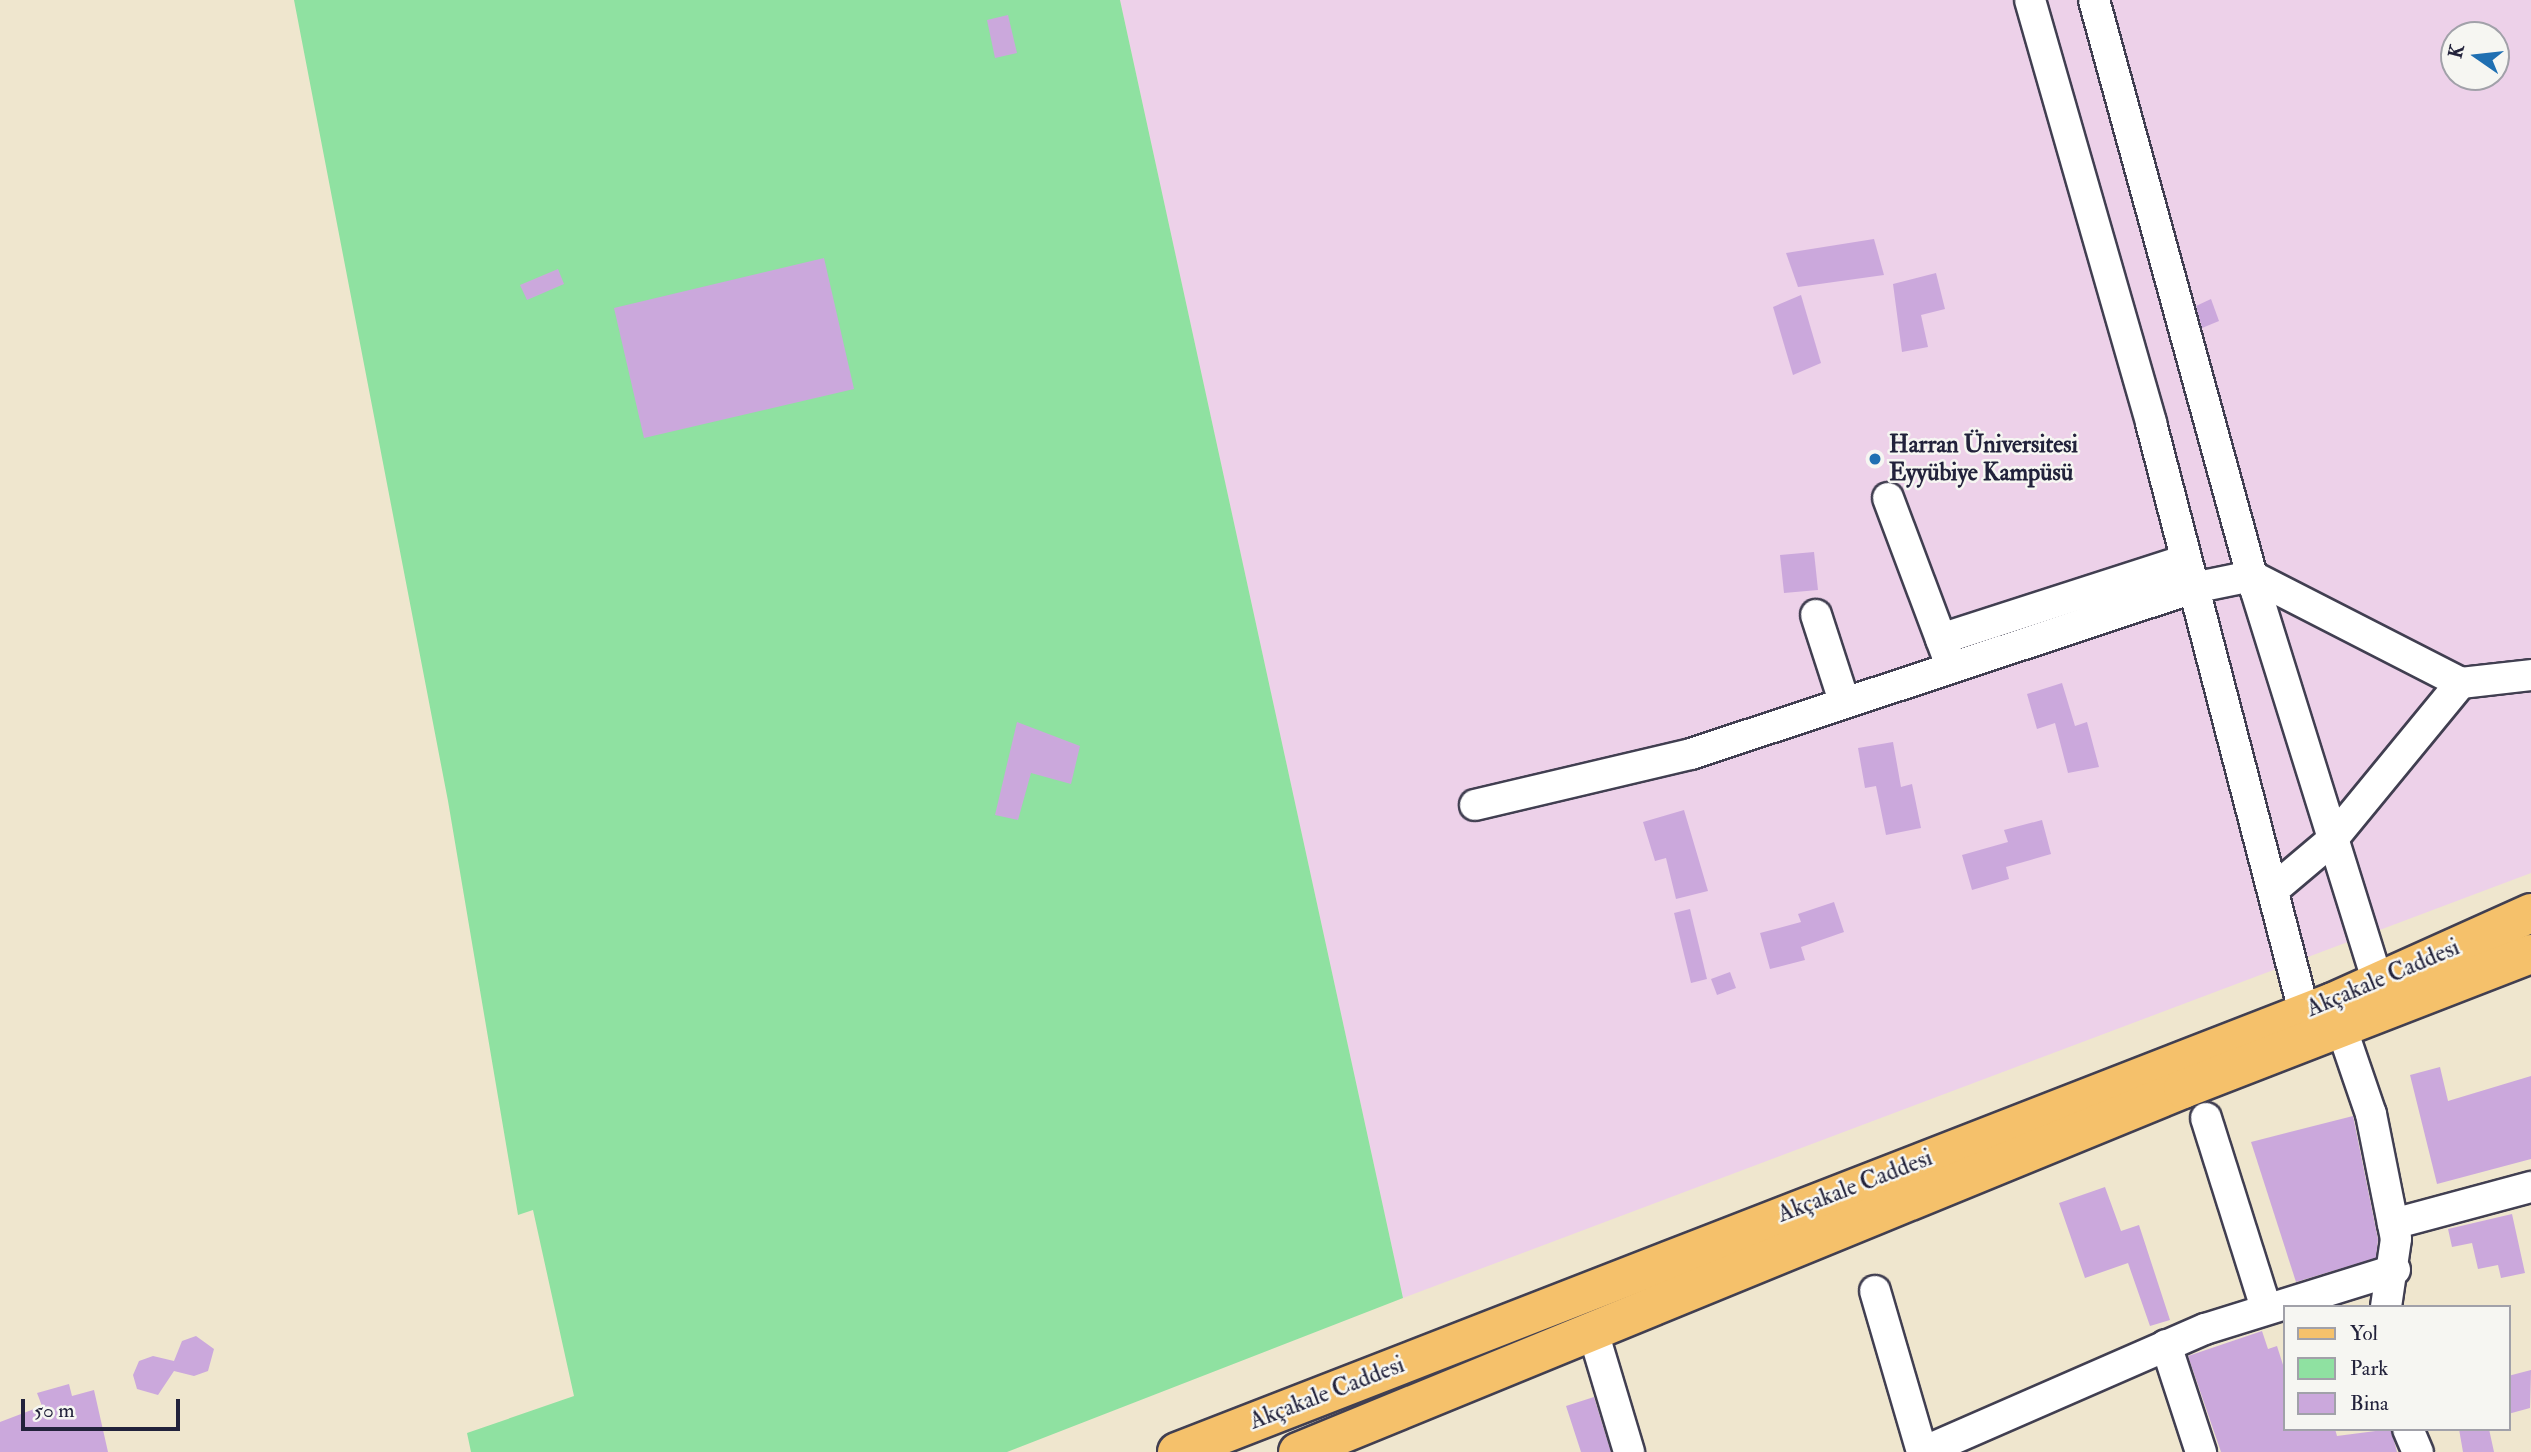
<!DOCTYPE html>
<html>
<head>
<meta charset="utf-8">
<style>
  body { margin:0 }
  #map { position:relative; width:2531px; height:1452px; overflow:hidden; background:#efe6ce; font-family:"IM FELL Double Pica",serif }
  div>[style] { position:absolute }
  .built>* { inset:0; background:#edd1e9 }
  .green>* { inset:0; background:#8fe1a1 }
  .building>* { inset:0; background:#cba8dc }
  .roads { filter:drop-shadow(2px 0 #413f51) drop-shadow(-2px 0 #413f51) drop-shadow(0 2px #413f51) drop-shadow(0 -2px #413f51) }
  .minor>* { height:30px; margin:-15px; padding:0 15px; transform-origin:15px; border-radius:15px; background:#fff }
  .major>* { height:38px; margin:-19px; padding:0 19px; transform-origin:19px; border-radius:19px; background:#f5c16b }
  .dots>* { width:19px; height:19px; translate:-50% -50%; box-sizing:border-box; border:4px solid #f6f6f2; border-radius:50% }
  span { translate:-50% -50%; white-space:nowrap; text-align:center; line-height:1.15; -webkit-text-stroke:5px #f6f6f2; paint-order:stroke }
  .poi-label { font-size:24px; color:#22223b; font-weight:700 }
  .left { translate:0 -50%; text-align:left }
  .street-label { font-size:24px; color:#22223b }
  .legend { position:absolute; left:2283px; top:1305px; width:228px; height:126px; box-sizing:border-box; background:#f6f6f2; border:2px solid #a1a1a9; margin:0; padding:9px 12px; list-style:none; font-size:21px; color:#22223b }
  .legend li { display:flex; align-items:center; gap:14px; height:35px }
  .legend b { width:35px; border:2px solid #a1a1a9 }
  .north { position:absolute; left:2440px; top:21px; width:70px; height:70px; box-sizing:border-box; background:#f6f6f2; border:2px solid #a1a1a9; border-radius:50%; rotate:284deg; font-size:19px; font-weight:700; line-height:28px; text-align:center; color:#22223b }
  .north::after { content:''; display:block; margin:auto; width:24px; height:32px; background:#1f6fb2; clip-path:polygon(50% 0,100% 100%,50% 72%,0 100%) }
  .scale { position:absolute; left:21px; top:1399px; width:159px; height:32px; box-sizing:border-box; border:4px solid #22223b; border-top:0; padding-left:9px; font-size:21px; line-height:24px; white-space:nowrap; color:#22223b; -webkit-text-stroke:5px #f6f6f2; paint-order:stroke }
</style>
</head>
<body>
<div id="map">
  <div class="built">
    <i style="clip-path:polygon(evenodd,1120px 0,2531px 0,2531px 873px,1403px 1298px,1120px 0,2454px 35px,2496px 35px,2496px 77px,2454px 77px,2454px 35px)"></i>
  </div>
  <div class="green">
    <i style="clip-path:polygon(294px 0,1120px 0,1403px 1298px,1007px 1452px,471px 1452px,467px 1433px,574px 1396px,533px 1210px,518px 1215px,448px 801px)"></i>
  </div>
  <div class="building">
    <i style="clip-path:polygon(1008px 15px,1017px 53px,995px 58px,987px 20px)"></i>
    <i style="clip-path:polygon(1874px 239px,1884px 275px,1798px 287px,1786px 253px)"></i>
    <i style="clip-path:polygon(824px 258px,854px 389px,644px 438px,614px 308px)"></i>
    <i style="clip-path:polygon(558px 269px,564px 284px,527px 300px,520px 285px)"></i>
    <i style="clip-path:polygon(1936px 273px,1945px 309px,1921px 315px,1928px 347px,1902px 352px,1893px 284px)"></i>
    <i style="clip-path:polygon(1801px 295px,1821px 363px,1793px 375px,1773px 307px)"></i>
    <i style="clip-path:polygon(2211px 299px,2219px 321px,2202px 328px,2196px 306px)"></i>
    <i style="clip-path:polygon(1814px 552px,1818px 590px,1784px 593px,1780px 555px)"></i>
    <i style="clip-path:polygon(2062px 683px,2075px 726px,2087px 722px,2099px 767px,2068px 773px,2055px 723px,2037px 729px,2027px 694px)"></i>
    <i style="clip-path:polygon(1017px 722px,1080px 746px,1071px 784px,1031px 773px,1018px 820px,995px 815px)"></i>
    <i style="clip-path:polygon(1893px 742px,1901px 787px,1912px 784px,1921px 828px,1886px 835px,1876px 786px,1865px 788px,1858px 748px)"></i>
    <i style="clip-path:polygon(1684px 810px,1708px 891px,1676px 899px,1666px 858px,1655px 861px,1643px 822px)"></i>
    <i style="clip-path:polygon(2042px 820px,2051px 854px,2006px 867px,2009px 879px,1972px 890px,1962px 855px,2008px 842px,2004px 830px)"></i>
    <i style="clip-path:polygon(1834px 902px,1844px 932px,1801px 947px,1805px 960px,1770px 969px,1760px 933px,1801px 922px,1798px 914px)"></i>
    <i style="clip-path:polygon(1690px 909px,1707px 979px,1691px 983px,1674px 913px)"></i>
    <i style="clip-path:polygon(1730px 972px,1736px 988px,1717px 995px,1711px 979px)"></i>
    <i style="clip-path:polygon(2440px 1067px,2448px 1101px,2531px 1076px,2531px 1159px,2437px 1184px,2410px 1075px)"></i>
    <i style="clip-path:polygon(2353px 1116px,2378px 1239px,2376px 1258px,2296px 1282px,2251px 1142px)"></i>
    <i style="clip-path:polygon(2105px 1187px,2121px 1231px,2139px 1225px,2170px 1320px,2150px 1326px,2128px 1263px,2085px 1278px,2059px 1203px)"></i>
    <i style="clip-path:polygon(2512px 1214px,2525px 1273px,2501px 1278px,2498px 1265px,2478px 1269px,2472px 1243px,2452px 1247px,2448px 1229px)"></i>
    <i style="clip-path:polygon(2262px 1331px,2268px 1349px,2277px 1346px,2284px 1368px,2284px 1429px,2335px 1429px,2337px 1436px,2391px 1429px,2397px 1452px,2221px 1452px,2188px 1356px)"></i>
    <i style="clip-path:polygon(196px 1336px,214px 1349px,208px 1371px,194px 1376px,174px 1371px,158px 1395px,137px 1389px,133px 1375px,139px 1361px,153px 1356px,174px 1361px,182px 1341px)"></i>
    <i style="clip-path:polygon(2531px 1370px,2530px 1408px,2508px 1414px,2508px 1376px)"></i>
    <i style="clip-path:polygon(69px 1384px,72px 1396px,94px 1390px,108px 1452px,0 1452px,0 1422px,42px 1406px,37px 1393px)"></i>
    <i style="clip-path:polygon(1594px 1397px,1602px 1423px,1611px 1452px,1581px 1452px,1566px 1406px)"></i>
    <i style="clip-path:polygon(2459px 1429px,2489px 1429px,2494px 1452px,2463px 1452px)"></i>
  </div>
  <div class="roads">
    <div class="minor">
      <i style="left:2030px;top:0;width:440px;rotate:74deg"></i>
      <i style="left:2151px;top:423px;width:628px;rotate:75.43deg"></i>
      <i style="left:2094px;top:0;width:613px;rotate:74.67deg"></i>
      <i style="left:2256px;top:591px;width:430px;rotate:72.7deg"></i>
      <i style="left:1888px;top:498px;width:171px;rotate:69.4deg"></i>
      <i style="left:1816px;top:615px;width:90px;rotate:72deg"></i>
      <i style="left:1941px;top:639px;width:256px;rotate:-17.9deg"></i>
      <i style="left:1475px;top:805px;width:222px;rotate:-13.3deg"></i>
      <i style="left:1691px;top:754px;width:529px;rotate:-18.3deg"></i>
      <i style="left:2193px;top:588px;width:60px;rotate:-11.5deg"></i>
      <i style="left:2252px;top:576px;width:235px;rotate:27.1deg"></i>
      <i style="left:2273px;top:890px;width:76px;rotate:-40.2deg"></i>
      <i style="left:2331px;top:841px;width:205px;rotate:-50.6deg"></i>
      <i style="left:2461px;top:683px;width:70px;rotate:-6.5deg"></i>
      <i style="left:2335px;top:1009px;width:111px;rotate:71.1deg"></i>
      <i style="left:2371px;top:1114px;width:127px;rotate:78.7deg"></i>
      <i style="left:2396px;top:1239px;width:69px;rotate:98.4deg"></i>
      <i style="left:2206px;top:1118px;width:199px;rotate:72.5deg"></i>
      <i style="left:2393px;top:1224px;width:143px;rotate:-15deg"></i>
      <i style="left:1875px;top:1291px;width:168px;rotate:73.7deg"></i>
      <i style="left:1594px;top:1335px;width:122px;rotate:73.3deg"></i>
      <i style="left:2166px;top:1345px;width:113px;rotate:71.9deg"></i>
      <i style="left:2408px;top:1429px;width:25px;rotate:67deg"></i>
      <i style="left:1923px;top:1452px;width:308px;rotate:-23.6deg"></i>
      <i style="left:2205px;top:1329px;width:199px;rotate:-17.3deg"></i>
    </div>
    <div class="major">
      <i style="left:1177px;top:1452px;width:1240px;rotate:-21.27deg"></i>
      <i style="left:2333px;top:1002px;width:217px;rotate:-24.2deg"></i>
      <i style="left:1298px;top:1452px;width:957px;rotate:-22.3deg"></i>
      <i style="left:2183px;top:1089px;width:373px;rotate:-21.2deg"></i>
    </div>
  </div>
  <div class="dots">
    <i style="left:1875px;top:459px;background:#1f6fb2"></i>
  </div>
  <div class="poi-label">
    <span class="left" style="left:1889px;top:459px">Harran Üniversitesi<br>Eyyübiye Kampüsü</span>
  </div>
  <div class="street-label">
    <span style="left:2383px;top:978px;rotate:-23deg">Akçakale Caddesi</span>
    <span style="left:1855px;top:1186px;rotate:-21deg">Akçakale Caddesi</span>
    <span style="left:1327px;top:1393px;rotate:-21deg">Akçakale Caddesi</span>
  </div>
  <ul class="legend">
  <li><b style="height:9px;background:#f5c16b"></b>Yol</li>
  <li><b style="height:19px;background:#8fe1a1"></b>Park</li>
  <li><b style="height:19px;background:#cba8dc"></b>Bina</li>
  </ul>
  <div class="north">K</div>
  <div class="scale">50 m</div>
</div>
</body>
</html>
